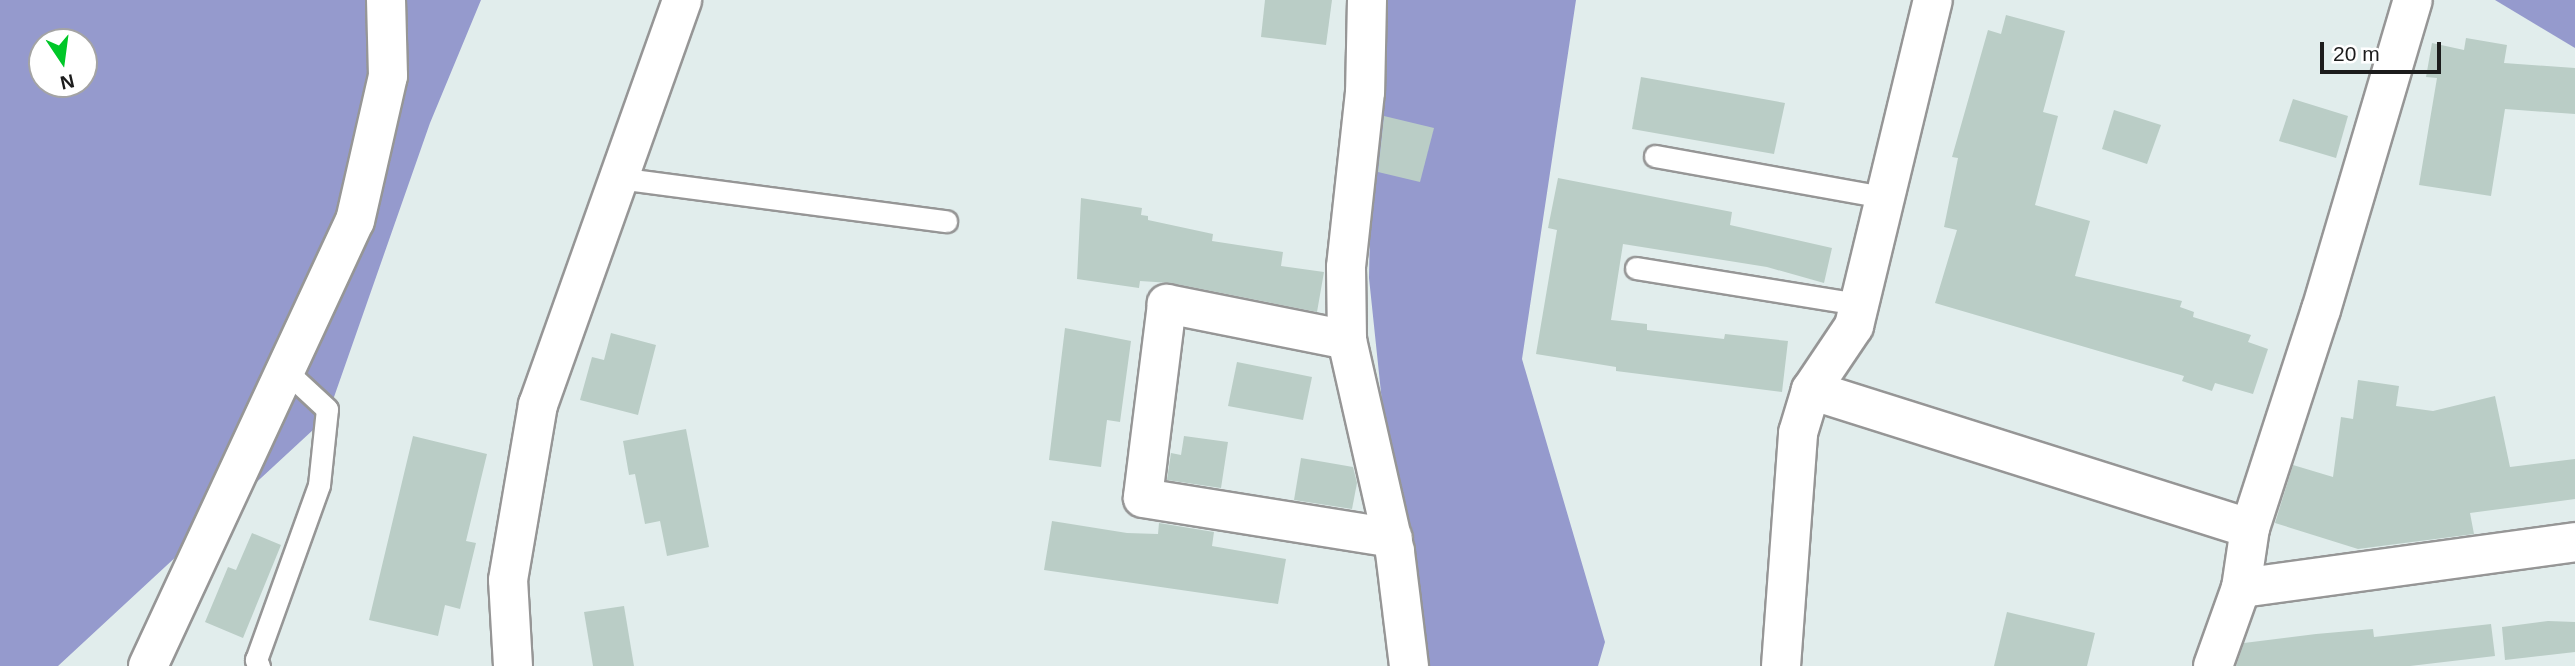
<!DOCTYPE html>
<html>
<head>
<meta charset="utf-8">
<style>
  body { margin:0 }
  #map { position:relative; width:2575px; height:666px; overflow:hidden; background:#e1edec; font-family:Arial,sans-serif }
  div>[style] { position:absolute }
  .forest>* { inset:0; background:#959acd }
  .building>* { inset:0; background:#bacdc6 }
  .roads { filter:drop-shadow(2px 0 #969696) drop-shadow(-2px 0 #969696) drop-shadow(0 2px #969696) drop-shadow(0 -2px #969696) }
  .service>* { height:21px; margin:-10.5px; padding:0 10.5px; transform-origin:10.5px; border-radius:10.5px; background:#fff }
  .minor>* { height:38px; margin:-19px; padding:0 19px; transform-origin:19px; border-radius:19px; background:#fff }
  span { translate:-50% -50%; white-space:nowrap; text-align:center; line-height:1.15; -webkit-text-stroke:6px #fff; paint-order:stroke }
  .north { position:absolute; left:28px; top:28px; width:70px; height:70px; box-sizing:border-box; background:#fff; border:2px solid #a4a4a4; border-radius:50%; rotate:167deg; font-size:19px; font-weight:700; line-height:28px; text-align:center; color:#1c1c1c }
  .north::after { content:''; display:block; margin:auto; width:24px; height:32px; background:#00c728; clip-path:polygon(50% 0,100% 100%,50% 72%,0 100%) }
  .scale { position:absolute; left:2320px; top:42px; width:121px; height:32px; box-sizing:border-box; border:4px solid #1c1c1c; border-top:0; padding-left:9px; font-size:21px; line-height:24px; white-space:nowrap; color:#1c1c1c; -webkit-text-stroke:5px #fff; paint-order:stroke }
</style>
</head>
<body>
<div id="map">
  <div class="forest">
    <i style="clip-path:polygon(evenodd,0 0,481px 0,430px 123px,327px 417px,58px 666px,0 666px,0 0,42px 42px,84px 42px,84px 84px,42px 84px,42px 42px)"></i>
    <i style="clip-path:polygon(1386px 0,1576px 0,1522px 359px,1605px 642px,1598px 666px,1396px 666px,1404px 612px,1369px 278px,1371px 178px)"></i>
    <i style="clip-path:polygon(2495px 0,2575px 0,2575px 48px)"></i>
  </div>
  <div class="building">
    <i style="clip-path:polygon(1265px 0,1332px 0,1326px 45px,1261px 37px)"></i>
    <i style="clip-path:polygon(2006px 15px,2065px 31px,2043px 112px,2058px 116px,2035px 205px,2090px 221px,2075px 276px,2182px 301px,2180px 307px,2194px 312px,2193px 317px,2251px 335px,2248px 342px,2268px 349px,2253px 394px,2215px 383px,2212px 391px,2182px 381px,2184px 376px,1935px 303px,1957px 230px,1944px 227px,1958px 158px,1952px 157px,1988px 30px,2001px 34px)"></i>
    <i style="clip-path:polygon(2466px 38px,2507px 45px,2504px 63px,2575px 68px,2575px 114px,2505px 109px,2491px 196px,2419px 185px,2437px 78px,2426px 77px,2432px 43px,2464px 50px)"></i>
    <i style="clip-path:polygon(1641px 77px,1785px 103px,1774px 154px,1632px 129px)"></i>
    <i style="clip-path:polygon(2293px 99px,2348px 116px,2336px 158px,2279px 141px)"></i>
    <i style="clip-path:polygon(2114px 110px,2161px 125px,2147px 164px,2102px 149px)"></i>
    <i style="clip-path:polygon(1384px 116px,1434px 128px,1420px 182px,1378px 172px)"></i>
    <i style="clip-path:polygon(1558px 178px,1732px 212px,1730px 225px,1832px 248px,1824px 283px,1767px 267px,1623px 244px,1611px 320px,1647px 324px,1647px 330px,1724px 339px,1725px 334px,1788px 341px,1782px 392px,1616px 371px,1616px 367px,1536px 354px,1557px 230px,1548px 228px)"></i>
    <i style="clip-path:polygon(1081px 198px,1142px 208px,1141px 215px,1148px 216px,1148px 220px,1213px 234px,1212px 241px,1283px 252px,1281px 266px,1324px 272px,1317px 312px,1171px 283px,1140px 281px,1139px 288px,1077px 279px)"></i>
    <i style="clip-path:polygon(1065px 328px,1131px 341px,1120px 422px,1107px 420px,1101px 467px,1049px 460px)"></i>
    <i style="clip-path:polygon(611px 333px,656px 345px,638px 415px,580px 400px,592px 357px,604px 360px)"></i>
    <i style="clip-path:polygon(1237px 362px,1312px 377px,1303px 420px,1228px 406px)"></i>
    <i style="clip-path:polygon(2358px 380px,2399px 386px,2396px 406px,2433px 411px,2495px 396px,2510px 467px,2575px 459px,2575px 499px,2470px 513px,2474px 534px,2358px 549px,2275px 523px,2293px 465px,2333px 477px,2341px 417px,2353px 419px)"></i>
    <i style="clip-path:polygon(686px 429px,709px 547px,667px 556px,660px 521px,645px 524px,635px 474px,629px 475px,623px 441px)"></i>
    <i style="clip-path:polygon(413px 436px,487px 454px,466px 541px,476px 543px,460px 609px,445px 605px,438px 636px,369px 620px)"></i>
    <i style="clip-path:polygon(1184px 436px,1228px 442px,1221px 488px,1167px 480px,1171px 453px,1181px 455px)"></i>
    <i style="clip-path:polygon(1301px 458px,1353px 467px,1357px 483px,1352px 509px,1294px 500px)"></i>
    <i style="clip-path:polygon(1052px 521px,1127px 533px,1158px 534px,1159px 523px,1214px 532px,1212px 546px,1286px 559px,1278px 604px,1044px 570px)"></i>
    <i style="clip-path:polygon(252px 533px,281px 545px,243px 638px,205px 622px,228px 567px,236px 570px)"></i>
    <i style="clip-path:polygon(624px 606px,634px 666px,593px 666px,584px 612px)"></i>
    <i style="clip-path:polygon(2007px 612px,2095px 633px,2087px 666px,1994px 666px)"></i>
    <i style="clip-path:polygon(2548px 621px,2575px 622px,2575px 652px,2505px 660px,2502px 627px)"></i>
    <i style="clip-path:polygon(2491px 624px,2495px 656px,2410px 666px,2236px 666px,2244px 643px,2316px 634px,2373px 629px,2374px 637px)"></i>
  </div>
  <div class="roads">
    <div class="service">
      <i style="left:1655px;top:156px;width:231px;rotate:10.2deg"></i>
      <i style="left:618px;top:178px;width:331px;rotate:7.5deg"></i>
      <i style="left:1636px;top:268px;width:226px;rotate:9.2deg"></i>
      <i style="left:259px;top:666px;width:7px;rotate:-117deg"></i>
      <i style="left:256px;top:660px;width:186px;rotate:-70.2deg"></i>
      <i style="left:319px;top:485px;width:76px;rotate:-84deg"></i>
      <i style="left:327px;top:409px;width:59px;rotate:-137.1deg"></i>
    </div>
    <div class="minor">
      <i style="left:1367px;top:0;width:92px;rotate:91.2deg"></i>
      <i style="left:1365px;top:92px;width:176px;rotate:96.2deg"></i>
      <i style="left:1346px;top:267px;width:73px;rotate:89.2deg"></i>
      <i style="left:1347px;top:340px;width:217px;rotate:77.2deg"></i>
      <i style="left:1395px;top:552px;width:115px;rotate:83deg"></i>
      <i style="left:1347px;top:340px;width:184px;rotate:-168.7deg"></i>
      <i style="left:1167px;top:304px;width:195px;rotate:97.1deg"></i>
      <i style="left:1143px;top:498px;width:253px;rotate:9.1deg"></i>
      <i style="left:1811px;top:390px;width:460px;rotate:17.5deg"></i>
      <i style="left:2241px;top:588px;width:337px;rotate:-7.8deg"></i>
      <i style="left:148px;top:666px;width:491px;rotate:-65.1deg"></i>
      <i style="left:355px;top:221px;width:149px;rotate:-77.2deg"></i>
      <i style="left:388px;top:76px;width:76px;rotate:-91.5deg"></i>
      <i style="left:513px;top:666px;width:86px;rotate:-93.3deg"></i>
      <i style="left:508px;top:580px;width:178px;rotate:-80.3deg"></i>
      <i style="left:538px;top:405px;width:430px;rotate:-70.4deg"></i>
      <i style="left:1781px;top:666px;width:234px;rotate:-85.8deg"></i>
      <i style="left:1798px;top:433px;width:45px;rotate:-73.2deg"></i>
      <i style="left:1811px;top:390px;width:77px;rotate:-56.1deg"></i>
      <i style="left:1854px;top:326px;width:335px;rotate:-76.4deg"></i>
      <i style="left:2213px;top:666px;width:83px;rotate:-70.3deg"></i>
      <i style="left:2241px;top:588px;width:61px;rotate:-81.5deg"></i>
      <i style="left:2250px;top:528px;width:229px;rotate:-72deg"></i>
      <i style="left:2321px;top:310px;width:323px;rotate:-73.5deg"></i>
    </div>
  </div>
  <div class="north">N</div>
  <div class="scale">20 m</div>
</div>
</body>
</html>
